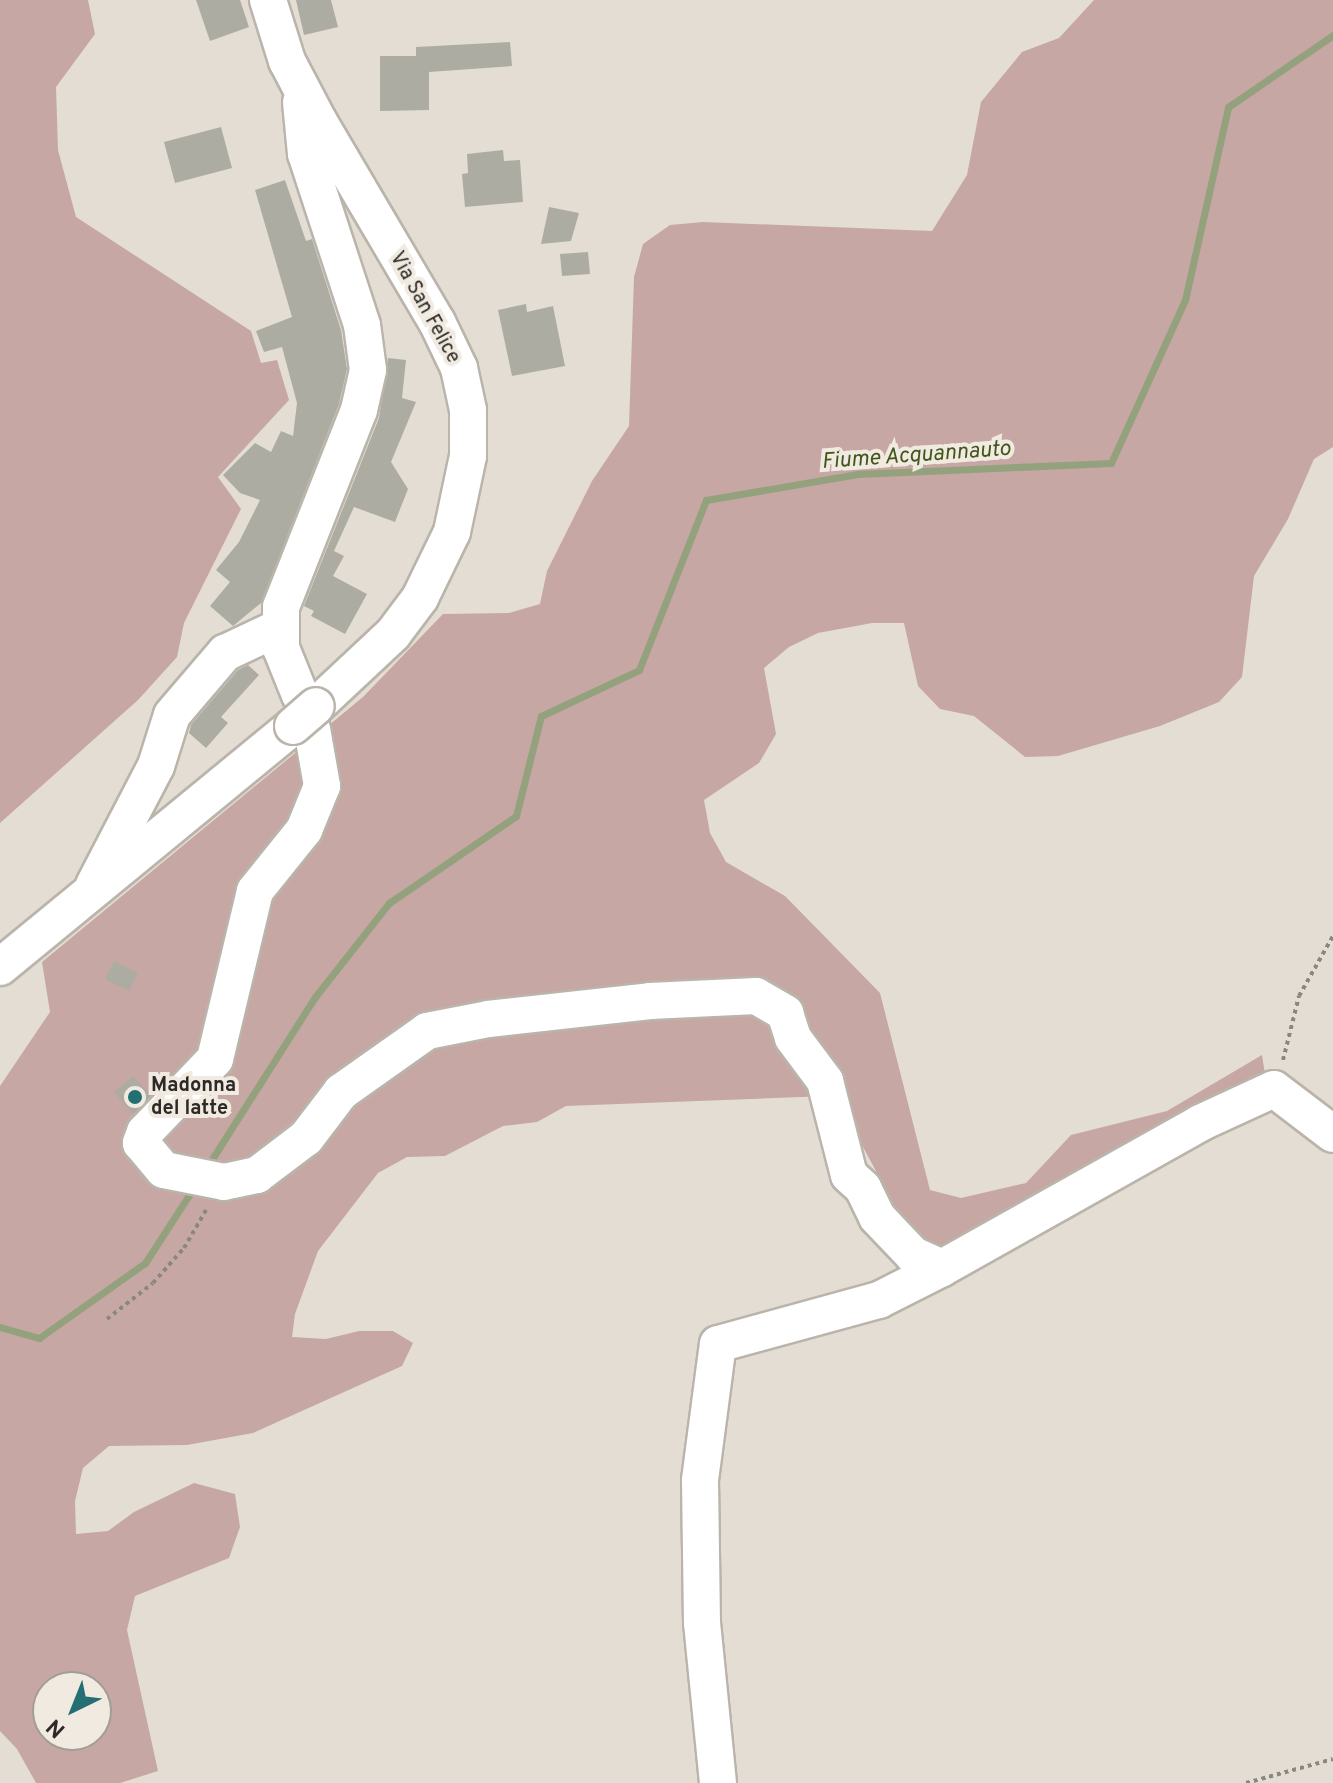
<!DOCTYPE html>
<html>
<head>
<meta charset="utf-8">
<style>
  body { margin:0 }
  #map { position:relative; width:1333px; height:1783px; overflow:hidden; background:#e4ddd4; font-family:Overpass,sans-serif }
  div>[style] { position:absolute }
  .green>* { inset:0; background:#c6a7a4 }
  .stream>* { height:7px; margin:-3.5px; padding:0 3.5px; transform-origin:3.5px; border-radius:3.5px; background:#93a27c }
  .building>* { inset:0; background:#adaca2 }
  .path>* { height:4px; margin-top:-2px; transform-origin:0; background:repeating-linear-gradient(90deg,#8b8680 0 4px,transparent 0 8px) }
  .roads { filter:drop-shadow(2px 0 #bab4ab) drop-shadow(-2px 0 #bab4ab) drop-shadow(0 2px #bab4ab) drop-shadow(0 -2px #bab4ab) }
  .minor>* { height:36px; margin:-18px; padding:0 18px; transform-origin:18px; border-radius:18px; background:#fff }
  .bridges { filter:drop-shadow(2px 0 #bab4ab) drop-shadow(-2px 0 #bab4ab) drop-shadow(0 2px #bab4ab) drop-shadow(0 -2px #bab4ab) }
  .minor-bridge>* { height:36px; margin:-18px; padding:0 18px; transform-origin:18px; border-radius:18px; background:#fff }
  .dots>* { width:22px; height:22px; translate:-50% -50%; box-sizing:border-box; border:4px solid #f1eae1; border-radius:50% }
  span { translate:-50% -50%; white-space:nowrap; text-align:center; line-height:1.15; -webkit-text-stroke:8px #f1eae1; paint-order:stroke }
  .street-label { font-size:20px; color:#2c2926 }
  .poi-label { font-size:20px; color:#2c2926; font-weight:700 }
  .left { translate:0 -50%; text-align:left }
  .water-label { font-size:22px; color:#42551a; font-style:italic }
  .north { position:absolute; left:32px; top:1671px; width:80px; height:80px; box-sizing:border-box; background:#f1eae1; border:2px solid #a29d96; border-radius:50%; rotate:223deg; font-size:22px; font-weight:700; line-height:32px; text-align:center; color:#2c2926 }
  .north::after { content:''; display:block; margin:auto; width:28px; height:36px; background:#246f73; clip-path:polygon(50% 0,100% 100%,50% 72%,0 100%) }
</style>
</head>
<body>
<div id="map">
  <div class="green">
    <i style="clip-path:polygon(0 0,88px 0,95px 34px,56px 87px,58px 150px,76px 217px,251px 331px,261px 363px,277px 360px,289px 400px,218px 477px,241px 509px,184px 623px,177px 657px,138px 700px,0 823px)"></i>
    <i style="clip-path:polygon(evenodd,1094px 0,1333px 0,1333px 447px,1314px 459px,1288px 519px,1254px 576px,1242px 677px,1219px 702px,1160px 726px,1058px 756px,1025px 757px,974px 716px,940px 709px,918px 686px,904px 623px,872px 623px,818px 633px,789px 647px,764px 668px,776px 734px,759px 763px,704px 800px,710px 833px,726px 862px,785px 896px,880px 993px,930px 1190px,961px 1198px,1026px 1183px,1071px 1135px,1167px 1111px,1262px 1055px,1265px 1074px,942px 1252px,912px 1238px,862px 1145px,854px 1114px,827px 1096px,566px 1106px,537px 1122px,503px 1126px,445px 1156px,407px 1157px,378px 1173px,318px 1251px,295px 1314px,292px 1337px,326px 1339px,359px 1331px,393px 1331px,413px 1343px,402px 1366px,253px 1433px,187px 1445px,109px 1446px,83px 1468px,75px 1501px,76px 1534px,108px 1531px,134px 1512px,194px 1483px,235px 1494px,240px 1527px,229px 1558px,135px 1596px,127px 1630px,158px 1771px,120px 1783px,36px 1783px,17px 1749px,0 1731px,0 1086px,50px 1012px,42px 962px,363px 697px,443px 614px,509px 613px,540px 604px,547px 571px,592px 481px,629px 426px,634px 277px,643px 244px,670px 225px,703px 222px,932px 231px,967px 175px,981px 102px,1022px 52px,1059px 38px,1094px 0,48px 1687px,96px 1687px,96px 1735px,48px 1735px,48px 1687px)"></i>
  </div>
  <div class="stream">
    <i style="left:207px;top:1167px;width:201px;rotate:-57.6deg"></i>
    <i style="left:315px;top:997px;width:120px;rotate:-51.8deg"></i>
    <i style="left:389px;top:903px;width:154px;rotate:-34.4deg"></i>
    <i style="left:516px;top:816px;width:103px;rotate:-76deg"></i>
    <i style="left:541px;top:716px;width:108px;rotate:-25.1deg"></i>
    <i style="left:639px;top:670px;width:183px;rotate:-68.5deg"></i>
    <i style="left:706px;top:500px;width:154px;rotate:-9.7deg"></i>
    <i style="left:858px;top:474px;width:253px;rotate:-2.5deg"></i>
    <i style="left:1111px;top:463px;width:179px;rotate:-65.6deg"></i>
    <i style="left:1185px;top:300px;width:198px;rotate:-77.4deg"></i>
    <i style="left:1228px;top:107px;width:127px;rotate:-34.4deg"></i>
    <i style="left:0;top:1327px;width:41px;rotate:15.8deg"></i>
    <i style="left:39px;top:1338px;width:130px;rotate:-35.3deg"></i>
    <i style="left:145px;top:1263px;width:85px;rotate:-57.1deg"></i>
  </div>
  <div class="building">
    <i style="clip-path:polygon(196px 0,240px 0,249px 27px,210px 41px)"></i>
    <i style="clip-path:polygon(296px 0,331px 0,338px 27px,304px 35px)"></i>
    <i style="clip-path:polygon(510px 42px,512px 66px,429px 72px,429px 110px,380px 111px,380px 56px,416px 56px,416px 47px)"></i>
    <i style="clip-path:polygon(221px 127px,232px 168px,175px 183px,164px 142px)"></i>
    <i style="clip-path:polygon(503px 150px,504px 161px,520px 160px,523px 202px,465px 207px,462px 174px,468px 173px,467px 154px)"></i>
    <i style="clip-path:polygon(285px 180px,306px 241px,312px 239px,341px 330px,347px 369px,339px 404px,261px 603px,233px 626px,210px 606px,230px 582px,216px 570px,239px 542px,260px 500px,240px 493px,223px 475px,255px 443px,271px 452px,281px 431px,293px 436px,297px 403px,282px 347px,264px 352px,256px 331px,292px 317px,255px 190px)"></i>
    <i style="clip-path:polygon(549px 207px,579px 213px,571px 241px,541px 244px)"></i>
    <i style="clip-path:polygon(588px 252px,590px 274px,562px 276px,560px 254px)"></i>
    <i style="clip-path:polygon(526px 304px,527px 312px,553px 306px,565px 366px,512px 376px,498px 310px)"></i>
    <i style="clip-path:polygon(388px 358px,406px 360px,402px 398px,416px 402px,391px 462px,408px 489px,395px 522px,354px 507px,334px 551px,344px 556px,333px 576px,367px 594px,345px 634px,311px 616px,314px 611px,304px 606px,379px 418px)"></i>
    <i style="clip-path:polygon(248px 665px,259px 675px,221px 717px,228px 723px,206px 748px,189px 733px,191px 725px,238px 670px)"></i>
    <i style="clip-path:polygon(114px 961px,138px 973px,129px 991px,105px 979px)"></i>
    <i style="clip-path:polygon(133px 1076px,151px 1096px,133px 1114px,114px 1092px)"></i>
  </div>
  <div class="path">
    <i style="left:1283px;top:1060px;width:66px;rotate:-76deg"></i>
    <i style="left:1299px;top:996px;width:69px;rotate:-60.5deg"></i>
    <i style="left:107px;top:1319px;width:58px;rotate:-38deg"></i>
    <i style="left:153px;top:1283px;width:47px;rotate:-48.5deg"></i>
    <i style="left:184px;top:1248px;width:44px;rotate:-59.9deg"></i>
    <i style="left:1246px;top:1783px;width:90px;rotate:-15.4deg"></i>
  </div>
  <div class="roads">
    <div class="minor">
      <i style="left:268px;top:0;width:64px;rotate:72.7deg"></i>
      <i style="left:287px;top:61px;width:69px;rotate:62.3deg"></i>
      <i style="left:319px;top:122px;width:232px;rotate:59.5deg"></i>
      <i style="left:437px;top:322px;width:51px;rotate:64.4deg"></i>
      <i style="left:459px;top:368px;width:43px;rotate:77.9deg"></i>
      <i style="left:468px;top:410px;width:46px;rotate:90deg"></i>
      <i style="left:468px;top:456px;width:78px;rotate:101.9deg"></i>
      <i style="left:452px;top:532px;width:73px;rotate:115.9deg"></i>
      <i style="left:420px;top:598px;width:45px;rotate:126.9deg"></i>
      <i style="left:393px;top:634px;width:105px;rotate:136.9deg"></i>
      <i style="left:300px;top:695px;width:51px;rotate:-112deg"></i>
      <i style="left:281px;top:648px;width:41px;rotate:-90deg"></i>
      <i style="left:281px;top:607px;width:212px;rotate:-68.4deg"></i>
      <i style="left:359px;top:410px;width:41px;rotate:-77.3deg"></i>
      <i style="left:368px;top:370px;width:45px;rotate:-97.6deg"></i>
      <i style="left:362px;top:325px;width:180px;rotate:-108.1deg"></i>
      <i style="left:306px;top:154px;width:52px;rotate:-95.5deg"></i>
      <i style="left:312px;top:729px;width:58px;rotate:80deg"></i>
      <i style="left:322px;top:786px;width:48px;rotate:112.2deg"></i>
      <i style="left:304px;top:830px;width:78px;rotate:128.8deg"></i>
      <i style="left:255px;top:891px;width:173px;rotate:103.4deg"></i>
      <i style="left:215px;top:1059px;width:101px;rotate:133.8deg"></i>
      <i style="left:145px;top:1132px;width:12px;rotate:110deg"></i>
      <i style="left:141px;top:1143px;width:35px;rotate:50deg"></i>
      <i style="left:164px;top:1170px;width:61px;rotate:11.3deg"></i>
      <i style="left:224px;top:1182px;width:34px;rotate:-12deg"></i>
      <i style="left:257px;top:1175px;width:61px;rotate:-37.1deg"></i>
      <i style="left:306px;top:1138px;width:58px;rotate:-52.7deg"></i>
      <i style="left:341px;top:1092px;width:105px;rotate:-35.3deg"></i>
      <i style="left:427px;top:1031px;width:62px;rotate:-11.1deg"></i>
      <i style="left:488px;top:1019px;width:163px;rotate:-6.3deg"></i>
      <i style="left:650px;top:1001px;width:106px;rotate:-2.7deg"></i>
      <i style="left:756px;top:996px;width:34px;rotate:30deg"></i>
      <i style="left:785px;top:1013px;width:26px;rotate:72deg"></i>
      <i style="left:793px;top:1038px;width:54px;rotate:53.3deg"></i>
      <i style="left:825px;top:1081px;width:97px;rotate:75.7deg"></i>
      <i style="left:849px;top:1175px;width:19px;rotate:43deg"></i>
      <i style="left:863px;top:1188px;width:32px;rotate:64deg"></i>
      <i style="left:877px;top:1217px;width:52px;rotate:46.5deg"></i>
      <i style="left:913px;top:1255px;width:32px;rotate:24deg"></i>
      <i style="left:942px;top:1268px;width:296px;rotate:-29.3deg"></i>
      <i style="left:1200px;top:1123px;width:81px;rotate:-24.7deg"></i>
      <i style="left:1274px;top:1089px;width:74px;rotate:37.3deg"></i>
      <i style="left:94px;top:885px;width:134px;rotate:-62.5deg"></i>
      <i style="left:156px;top:766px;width:53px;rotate:-72.6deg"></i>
      <i style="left:172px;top:715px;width:82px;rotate:-49.5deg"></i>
      <i style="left:225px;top:653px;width:61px;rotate:-25.3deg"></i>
      <i style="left:0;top:967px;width:379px;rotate:-39.4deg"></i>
      <i style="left:718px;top:1783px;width:161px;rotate:-95.7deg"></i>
      <i style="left:702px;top:1623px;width:143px;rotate:-90.8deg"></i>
      <i style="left:700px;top:1480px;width:137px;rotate:-82.5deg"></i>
      <i style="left:718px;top:1344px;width:167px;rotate:-15.3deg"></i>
      <i style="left:879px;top:1300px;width:71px;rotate:-26.9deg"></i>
    </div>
  </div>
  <div class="bridges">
    <div class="minor-bridge">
      <i style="left:293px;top:726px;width:30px;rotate:-41deg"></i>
    </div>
  </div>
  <div class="dots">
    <i style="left:135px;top:1097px;background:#246f73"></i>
  </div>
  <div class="street-label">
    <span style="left:424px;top:308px;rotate:61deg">Via San Felice</span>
  </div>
  <div class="poi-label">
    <span class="left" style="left:151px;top:1098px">Madonna<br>del latte</span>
  </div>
  <div class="water-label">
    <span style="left:916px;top:456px;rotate:-4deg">Fiume Acquannauto</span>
  </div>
  <div class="north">N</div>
</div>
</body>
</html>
